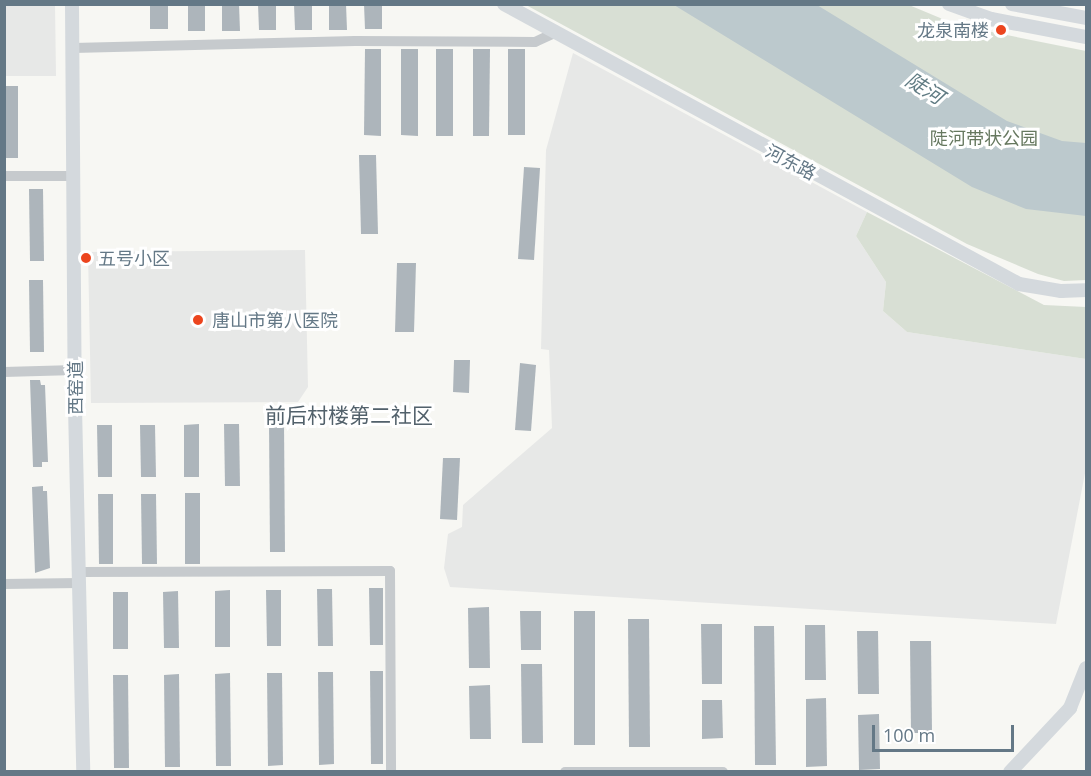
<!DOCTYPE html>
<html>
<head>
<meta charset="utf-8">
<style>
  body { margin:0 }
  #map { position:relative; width:1091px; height:776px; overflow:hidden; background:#f7f7f3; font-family:"Open Sans","Noto Sans SC",sans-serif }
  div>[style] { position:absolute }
  .built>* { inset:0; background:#e7e8e7 }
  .green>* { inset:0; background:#d8dfd4 }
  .water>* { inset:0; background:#bcc9cd }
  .building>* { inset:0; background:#adb5bb }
  .street>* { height:10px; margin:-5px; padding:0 5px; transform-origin:5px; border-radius:5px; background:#c6cacd }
  .secondary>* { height:14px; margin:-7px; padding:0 7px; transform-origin:7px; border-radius:7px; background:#d4d9dd }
  .dots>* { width:16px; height:16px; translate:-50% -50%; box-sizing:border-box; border:3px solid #fff; border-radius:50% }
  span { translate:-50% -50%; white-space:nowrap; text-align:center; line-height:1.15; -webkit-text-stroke:6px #fff; paint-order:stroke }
  .poi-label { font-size:18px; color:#647886 }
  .right { translate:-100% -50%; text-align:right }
  .left { translate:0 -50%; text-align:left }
  .park-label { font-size:18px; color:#66785f }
  .street-label { font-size:18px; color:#647886 }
  .water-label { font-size:20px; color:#607b83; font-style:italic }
  .quarter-label { font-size:21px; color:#52616b }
  .frame { position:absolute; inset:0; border:6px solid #647886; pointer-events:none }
  .scale { position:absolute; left:872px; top:725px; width:142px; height:27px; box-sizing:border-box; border:3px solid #647886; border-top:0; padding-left:8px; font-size:18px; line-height:21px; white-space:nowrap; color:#647886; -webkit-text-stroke:4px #fff; paint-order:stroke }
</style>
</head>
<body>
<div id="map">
  <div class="built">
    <i style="clip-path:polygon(5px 4px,55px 5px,56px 76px,5px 76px)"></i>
    <i style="clip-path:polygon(573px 53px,867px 212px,856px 236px,886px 282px,883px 311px,907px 332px,1086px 359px,1086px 468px,1056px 624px,450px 587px,444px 568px,448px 534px,462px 527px,463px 505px,552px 428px,549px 350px,541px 349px,546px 150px)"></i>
    <i style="clip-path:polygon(305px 250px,308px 387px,298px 402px,91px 403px,88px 252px)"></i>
  </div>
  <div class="green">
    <i style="clip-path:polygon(526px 5px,909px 5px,957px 25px,1086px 51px,1086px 280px,1064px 281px,1038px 274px,967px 244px)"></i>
    <i style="clip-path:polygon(867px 212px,1044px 305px,1086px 307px,1086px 359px,907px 332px,883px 311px,886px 282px,856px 236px)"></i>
  </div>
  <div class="water">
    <i style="clip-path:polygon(674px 5px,817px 5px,1007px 121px,1062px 141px,1086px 143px,1086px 216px,1026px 209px,972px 187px)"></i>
  </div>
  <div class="building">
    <i style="clip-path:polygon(150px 4px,168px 4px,168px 29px,150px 29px)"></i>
    <i style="clip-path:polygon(188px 4px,205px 4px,205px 31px,188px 31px)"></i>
    <i style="clip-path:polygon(222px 4px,239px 4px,240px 31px,222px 31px)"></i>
    <i style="clip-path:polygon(258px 4px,276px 4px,276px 30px,259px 30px)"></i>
    <i style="clip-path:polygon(294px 4px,312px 4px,312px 30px,295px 30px)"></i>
    <i style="clip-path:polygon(329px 4px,346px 4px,347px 30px,329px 30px)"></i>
    <i style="clip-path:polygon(364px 4px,382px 4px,382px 29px,365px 29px)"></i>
    <i style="clip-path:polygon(365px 49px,381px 49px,381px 136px,364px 135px)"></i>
    <i style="clip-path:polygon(401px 49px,418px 49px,418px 136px,401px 135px)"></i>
    <i style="clip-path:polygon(436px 49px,453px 49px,453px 136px,436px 136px)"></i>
    <i style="clip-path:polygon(473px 49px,490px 49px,489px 136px,473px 136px)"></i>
    <i style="clip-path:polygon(508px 49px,525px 49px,525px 135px,508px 135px)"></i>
    <i style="clip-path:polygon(4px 86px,18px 86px,18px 158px,4px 158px)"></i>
    <i style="clip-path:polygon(359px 155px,376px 155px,378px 234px,361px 234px)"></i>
    <i style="clip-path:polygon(524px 167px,540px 168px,534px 260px,518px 259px)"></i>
    <i style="clip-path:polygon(29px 189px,43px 189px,44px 261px,30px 261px)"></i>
    <i style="clip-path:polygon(397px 263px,416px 263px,414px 332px,395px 332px)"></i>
    <i style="clip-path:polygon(29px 280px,43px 280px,44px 352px,30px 352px)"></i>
    <i style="clip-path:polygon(454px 360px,470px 360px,469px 393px,453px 392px)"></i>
    <i style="clip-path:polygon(520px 363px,536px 365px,531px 431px,515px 430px)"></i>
    <i style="clip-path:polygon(30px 380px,40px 380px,41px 385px,45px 385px,48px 462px,42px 462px,42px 467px,33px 467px)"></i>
    <i style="clip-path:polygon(269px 422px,284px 422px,285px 552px,270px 552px)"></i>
    <i style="clip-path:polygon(199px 424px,199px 477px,184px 477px,184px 425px)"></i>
    <i style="clip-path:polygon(224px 424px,239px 424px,240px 486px,225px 486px)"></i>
    <i style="clip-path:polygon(97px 425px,112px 425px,112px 477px,98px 477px)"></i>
    <i style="clip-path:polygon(140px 425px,155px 425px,156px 477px,141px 477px)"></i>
    <i style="clip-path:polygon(443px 458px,460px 458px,457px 520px,440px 519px)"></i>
    <i style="clip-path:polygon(43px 486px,43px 491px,47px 491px,50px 568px,35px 573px,32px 487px)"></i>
    <i style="clip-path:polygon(185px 493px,200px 493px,200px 564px,185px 564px)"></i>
    <i style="clip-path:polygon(98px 494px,113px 494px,113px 564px,99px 564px)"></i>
    <i style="clip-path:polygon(141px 494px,156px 494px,157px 564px,142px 564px)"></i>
    <i style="clip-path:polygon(369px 588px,383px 588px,383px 645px,370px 645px)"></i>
    <i style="clip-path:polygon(317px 589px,332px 589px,333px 646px,318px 646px)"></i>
    <i style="clip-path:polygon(230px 590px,230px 647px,215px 647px,215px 591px)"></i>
    <i style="clip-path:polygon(266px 590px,281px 590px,281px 646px,267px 646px)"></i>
    <i style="clip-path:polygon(178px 591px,179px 648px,164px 648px,163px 592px)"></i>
    <i style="clip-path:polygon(113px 592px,128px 592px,128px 649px,113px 649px)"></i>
    <i style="clip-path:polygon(489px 607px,490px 668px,469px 668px,468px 608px)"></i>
    <i style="clip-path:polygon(520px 611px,541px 611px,541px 650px,521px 650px)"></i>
    <i style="clip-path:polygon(574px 611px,595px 611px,595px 745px,574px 745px)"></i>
    <i style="clip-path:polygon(628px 619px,649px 619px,650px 747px,629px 747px)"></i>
    <i style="clip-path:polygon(701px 624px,722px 624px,722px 684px,702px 684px)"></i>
    <i style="clip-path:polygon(805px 625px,825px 625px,826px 680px,805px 680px)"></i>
    <i style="clip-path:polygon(754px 626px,774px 626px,776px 765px,755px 765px)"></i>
    <i style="clip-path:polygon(857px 631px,878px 631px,879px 694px,858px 694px)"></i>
    <i style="clip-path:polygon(910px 641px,931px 641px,932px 733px,911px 733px)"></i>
    <i style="clip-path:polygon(521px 664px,542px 664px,543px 743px,522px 743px)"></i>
    <i style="clip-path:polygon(370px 671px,383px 671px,383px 764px,371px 764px)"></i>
    <i style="clip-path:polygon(318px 672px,333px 672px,334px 764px,319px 765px)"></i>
    <i style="clip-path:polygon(230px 673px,231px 766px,216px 766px,215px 674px)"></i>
    <i style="clip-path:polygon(267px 673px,282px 673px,283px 765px,268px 766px)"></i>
    <i style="clip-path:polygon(179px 674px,180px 767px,165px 767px,164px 675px)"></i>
    <i style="clip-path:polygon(113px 675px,128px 675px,129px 768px,114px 768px)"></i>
    <i style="clip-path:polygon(490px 685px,491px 739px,470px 739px,469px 686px)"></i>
    <i style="clip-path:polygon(826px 698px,827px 766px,806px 767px,806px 699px)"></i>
    <i style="clip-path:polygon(702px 700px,722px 700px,723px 738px,702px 739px)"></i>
    <i style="clip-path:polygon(879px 714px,880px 769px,859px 770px,858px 715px)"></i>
  </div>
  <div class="street">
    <i style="left:73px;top:48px;width:282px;rotate:-1.4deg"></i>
    <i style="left:355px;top:41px;width:180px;rotate:0.3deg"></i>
    <i style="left:535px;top:42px;width:21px;rotate:-25deg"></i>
    <i style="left:4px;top:176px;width:70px"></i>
    <i style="left:4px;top:372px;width:71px;rotate:-1.6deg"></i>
    <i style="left:78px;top:572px;width:312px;rotate:-0.2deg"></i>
    <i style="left:390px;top:571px;width:201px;rotate:89.7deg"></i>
    <i style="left:4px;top:584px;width:75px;rotate:-0.8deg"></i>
    <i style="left:565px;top:772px;width:158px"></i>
  </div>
  <div class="secondary">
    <i style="left:72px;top:4px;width:403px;rotate:89.6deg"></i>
    <i style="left:75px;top:407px;width:365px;rotate:88.7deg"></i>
    <i style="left:504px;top:4px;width:586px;rotate:28.53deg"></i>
    <i style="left:1019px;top:284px;width:43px;rotate:9.5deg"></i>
    <i style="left:1061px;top:291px;width:25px;rotate:-2deg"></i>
    <i style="left:949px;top:4px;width:45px;rotate:19.7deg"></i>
    <i style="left:991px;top:19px;width:97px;rotate:10.7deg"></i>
    <i style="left:1012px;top:4px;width:75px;rotate:10.7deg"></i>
    <i style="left:1010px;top:772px;width:88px;rotate:-46.8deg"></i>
    <i style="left:1070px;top:708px;width:43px;rotate:-68.2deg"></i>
  </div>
  <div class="dots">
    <i style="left:1001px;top:30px;background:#ec451e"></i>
    <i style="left:86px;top:258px;background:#ec451e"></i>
    <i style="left:198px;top:320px;background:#ec451e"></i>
  </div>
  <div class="poi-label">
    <span class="right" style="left:989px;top:30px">龙泉南楼</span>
    <span class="left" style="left:98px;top:258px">五号小区</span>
    <span class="left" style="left:212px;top:320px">唐山市第八医院</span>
  </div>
  <div class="park-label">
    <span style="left:984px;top:138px">陡河带状公园</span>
  </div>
  <div class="street-label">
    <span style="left:791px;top:162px;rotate:28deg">河东路</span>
    <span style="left:75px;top:388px;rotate:-90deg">西窑道</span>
  </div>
  <div class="water-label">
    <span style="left:925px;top:88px;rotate:32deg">陡河</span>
  </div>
  <div class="quarter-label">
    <span style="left:349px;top:415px">前后村楼第二社区</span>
  </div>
  <div class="frame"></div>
  <div class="scale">100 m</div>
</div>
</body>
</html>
